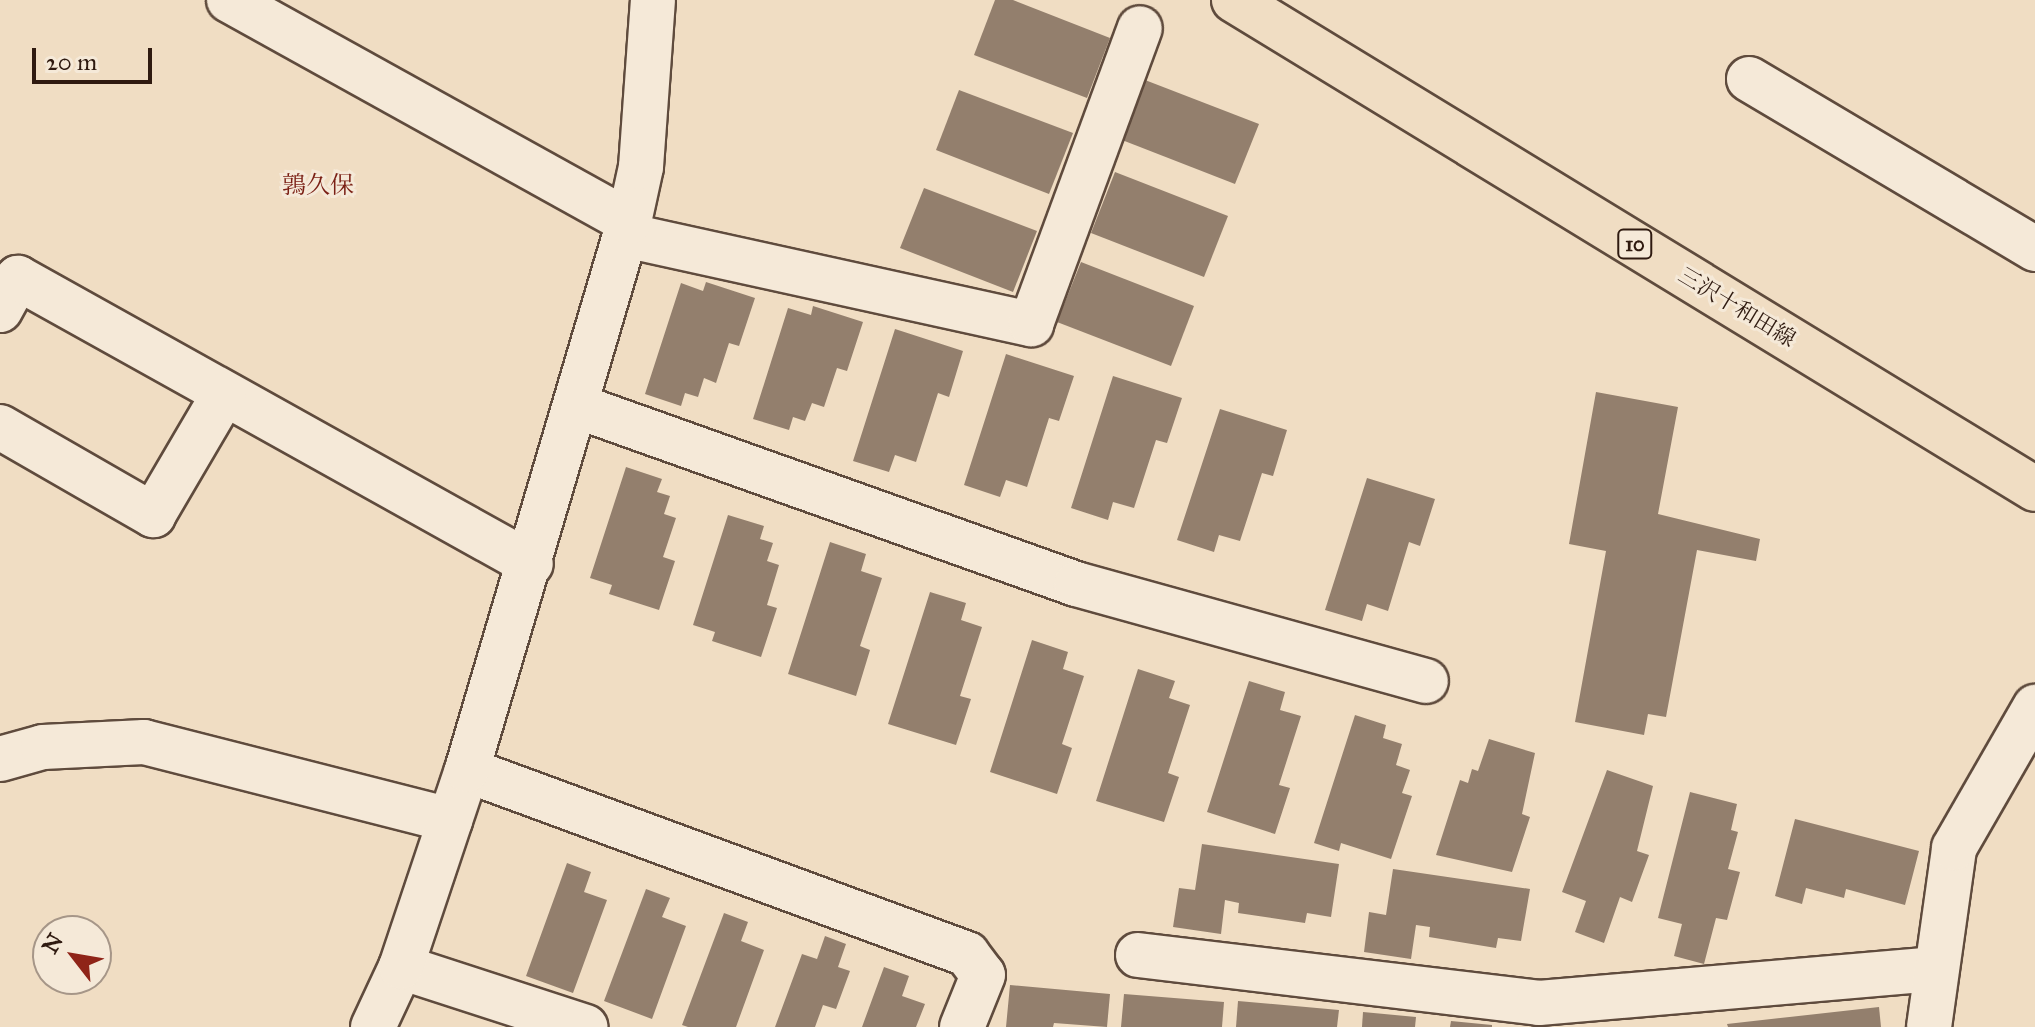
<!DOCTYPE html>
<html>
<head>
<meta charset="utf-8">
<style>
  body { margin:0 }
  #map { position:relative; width:2035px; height:1027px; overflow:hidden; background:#f0ddc3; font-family:"IM FELL Great Primer","Noto Serif JP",serif }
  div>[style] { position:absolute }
  .building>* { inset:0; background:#937f6d }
  .roads { filter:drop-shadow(2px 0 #5f4b3d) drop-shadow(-2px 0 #5f4b3d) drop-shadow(0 2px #5f4b3d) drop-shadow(0 -2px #5f4b3d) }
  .minor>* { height:44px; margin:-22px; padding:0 22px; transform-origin:22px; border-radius:22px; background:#f5e9d8 }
  .major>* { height:44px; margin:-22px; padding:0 22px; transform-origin:22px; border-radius:22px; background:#f0ddc3 }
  span { translate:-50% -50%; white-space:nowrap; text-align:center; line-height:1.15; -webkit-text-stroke:6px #f5e9d8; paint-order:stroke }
  .shield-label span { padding:2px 6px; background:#f5e9d8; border:2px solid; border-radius:6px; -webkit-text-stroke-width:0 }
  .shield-label { font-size:20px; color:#2f1a10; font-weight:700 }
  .street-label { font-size:22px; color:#2f1a10 }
  .neighbourhood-label { font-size:24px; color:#7a1f14 }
  .north { position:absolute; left:32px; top:915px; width:80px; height:80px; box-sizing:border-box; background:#f5e9d8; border:2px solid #a69688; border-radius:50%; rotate:301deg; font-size:22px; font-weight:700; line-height:32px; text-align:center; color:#2f1a10 }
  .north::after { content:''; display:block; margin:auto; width:28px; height:36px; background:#8f2418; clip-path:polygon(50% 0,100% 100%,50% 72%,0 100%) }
  .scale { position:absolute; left:32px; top:48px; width:120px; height:36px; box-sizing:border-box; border:4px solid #2f1a10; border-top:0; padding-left:10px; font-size:24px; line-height:28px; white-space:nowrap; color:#2f1a10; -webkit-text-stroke:6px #f5e9d8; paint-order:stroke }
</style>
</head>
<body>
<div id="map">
  <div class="building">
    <i style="clip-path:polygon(995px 0,1013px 0,1110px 38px,1087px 98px,974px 55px)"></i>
    <i style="clip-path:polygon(1145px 80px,1259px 124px,1235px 184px,1122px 140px)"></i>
    <i style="clip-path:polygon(959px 90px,1073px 133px,1049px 194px,936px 150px)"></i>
    <i style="clip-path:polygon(1115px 172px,1228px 216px,1204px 277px,1091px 233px)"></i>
    <i style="clip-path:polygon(924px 188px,1037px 231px,1013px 292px,900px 248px)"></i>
    <i style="clip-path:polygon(1081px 262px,1194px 306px,1171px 366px,1057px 322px)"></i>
    <i style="clip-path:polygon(706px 282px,755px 298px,739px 346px,729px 343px,716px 383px,704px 378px,698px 397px,685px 393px,681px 406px,645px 394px,681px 283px,703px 291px)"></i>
    <i style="clip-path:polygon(813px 306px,863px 322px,847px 371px,837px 368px,824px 407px,812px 403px,805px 421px,793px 417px,789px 430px,753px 419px,788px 308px,811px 315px)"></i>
    <i style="clip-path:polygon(895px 329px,963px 351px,949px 397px,938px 393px,916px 462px,895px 455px,889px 472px,853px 461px)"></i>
    <i style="clip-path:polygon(1006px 354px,1074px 376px,1059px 421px,1049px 418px,1027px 487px,1006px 480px,1000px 497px,964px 485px)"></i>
    <i style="clip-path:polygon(1113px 376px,1182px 398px,1167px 443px,1156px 440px,1134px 508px,1113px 502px,1108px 520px,1071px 508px)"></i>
    <i style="clip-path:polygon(1596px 392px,1678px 407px,1658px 514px,1760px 539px,1756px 561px,1697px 550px,1666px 717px,1648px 714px,1644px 735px,1575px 722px,1606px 551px,1569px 544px)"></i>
    <i style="clip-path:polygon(1220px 409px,1287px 430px,1273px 476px,1262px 473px,1240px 541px,1219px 535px,1214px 552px,1177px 540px)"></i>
    <i style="clip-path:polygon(626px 467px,662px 479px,657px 492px,670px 496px,664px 514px,676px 518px,663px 557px,675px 561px,659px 610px,609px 594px,612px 585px,590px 578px)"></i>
    <i style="clip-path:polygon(1367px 478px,1435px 499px,1420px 546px,1409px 542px,1388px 611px,1367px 604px,1362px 621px,1325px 610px)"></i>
    <i style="clip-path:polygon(728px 515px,764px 526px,760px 539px,773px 543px,767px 561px,779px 565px,767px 605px,777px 608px,761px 657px,712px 641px,715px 632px,693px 625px)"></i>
    <i style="clip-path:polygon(830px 542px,866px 554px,861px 571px,882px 578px,860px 646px,870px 650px,856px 696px,788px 674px)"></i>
    <i style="clip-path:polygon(930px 592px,966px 603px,961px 620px,982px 627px,960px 696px,971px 699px,956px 745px,888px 724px)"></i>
    <i style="clip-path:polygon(1032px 640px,1068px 652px,1063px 669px,1084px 676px,1062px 744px,1072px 748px,1057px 794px,990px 772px)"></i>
    <i style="clip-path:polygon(1138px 669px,1175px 681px,1169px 698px,1190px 705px,1168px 773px,1179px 777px,1164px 822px,1096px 801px)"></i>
    <i style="clip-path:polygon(1249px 681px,1285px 692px,1280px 710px,1301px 716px,1279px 785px,1290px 788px,1275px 834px,1207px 812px)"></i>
    <i style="clip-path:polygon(1355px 715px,1386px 725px,1383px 738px,1402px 744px,1396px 765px,1410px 770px,1402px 793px,1412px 796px,1391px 859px,1341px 843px,1339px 851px,1314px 843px)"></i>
    <i style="clip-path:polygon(1489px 739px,1535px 753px,1522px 814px,1530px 817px,1512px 872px,1436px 855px,1460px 780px,1468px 783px,1472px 769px,1478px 771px)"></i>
    <i style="clip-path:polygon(1607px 770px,1653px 786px,1637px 851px,1649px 855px,1632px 902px,1620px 897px,1604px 943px,1575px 932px,1586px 901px,1562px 892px)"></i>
    <i style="clip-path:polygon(1690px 792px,1737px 804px,1731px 830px,1738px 832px,1728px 869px,1740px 872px,1727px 920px,1716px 918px,1704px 964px,1674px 956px,1682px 924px,1658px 918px)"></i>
    <i style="clip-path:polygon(1795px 819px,1919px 851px,1905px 905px,1846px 889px,1844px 898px,1806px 888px,1802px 904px,1775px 896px)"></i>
    <i style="clip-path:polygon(1202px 844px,1339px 864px,1331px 917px,1307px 913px,1305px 923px,1238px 913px,1239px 903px,1225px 900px,1221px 934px,1173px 927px,1179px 888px,1195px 890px)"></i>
    <i style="clip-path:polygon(567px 863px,591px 872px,584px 892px,607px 900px,573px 993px,526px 976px)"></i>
    <i style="clip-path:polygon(1393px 869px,1530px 889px,1521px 941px,1498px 938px,1496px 948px,1429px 937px,1430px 927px,1416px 925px,1411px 959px,1364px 952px,1369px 912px,1386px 915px)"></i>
    <i style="clip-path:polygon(646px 889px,670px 898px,662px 917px,686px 926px,652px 1019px,604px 1001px)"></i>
    <i style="clip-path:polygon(724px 913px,748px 922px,741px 941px,764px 950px,736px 1027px,688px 1027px,682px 1025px)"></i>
    <i style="clip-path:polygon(825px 936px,846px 944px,838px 967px,850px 971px,836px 1009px,823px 1005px,815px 1027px,775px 1027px,802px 954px,817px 959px)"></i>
    <i style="clip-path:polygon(884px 967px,909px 976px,902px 996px,925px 1004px,916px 1027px,862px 1027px)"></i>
    <i style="clip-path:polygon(1010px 985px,1110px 994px,1107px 1027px,1054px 1023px,1053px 1027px,1006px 1027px)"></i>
    <i style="clip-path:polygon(1124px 994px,1224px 1002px,1222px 1027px,1121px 1027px)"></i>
    <i style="clip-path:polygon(1238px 1001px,1339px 1010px,1337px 1027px,1236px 1027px)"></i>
    <i style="clip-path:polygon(1879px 1007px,1881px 1027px,1728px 1027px,1727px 1024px)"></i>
    <i style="clip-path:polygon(1363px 1012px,1416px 1017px,1415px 1027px,1362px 1027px)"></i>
    <i style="clip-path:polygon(1451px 1021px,1492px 1025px,1492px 1027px,1450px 1027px)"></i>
  </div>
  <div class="roads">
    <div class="minor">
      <i style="left:229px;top:0;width:457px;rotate:29deg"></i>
      <i style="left:1749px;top:79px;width:333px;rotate:30.7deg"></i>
      <i style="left:625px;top:235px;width:416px;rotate:12.4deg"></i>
      <i style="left:1031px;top:324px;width:315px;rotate:-69.8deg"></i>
      <i style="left:0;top:310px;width:37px;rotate:-61deg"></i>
      <i style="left:18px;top:278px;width:587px;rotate:29.14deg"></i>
      <i style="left:577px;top:406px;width:530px;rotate:19.63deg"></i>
      <i style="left:1076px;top:584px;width:363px;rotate:15.5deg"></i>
      <i style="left:0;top:427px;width:177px;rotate:29.9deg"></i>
      <i style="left:153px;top:515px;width:140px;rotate:-59.6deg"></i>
      <i style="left:0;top:759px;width:45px;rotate:-15.6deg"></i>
      <i style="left:43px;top:747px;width:101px;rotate:-2.8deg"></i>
      <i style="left:144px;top:742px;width:316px;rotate:14.3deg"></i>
      <i style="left:467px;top:770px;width:533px;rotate:20.2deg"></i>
      <i style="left:967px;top:954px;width:26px;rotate:53deg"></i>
      <i style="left:983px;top:975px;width:56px;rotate:112deg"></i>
      <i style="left:1138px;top:955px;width:404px;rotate:6.8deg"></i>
      <i style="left:1539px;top:1003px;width:396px;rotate:-4.9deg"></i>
      <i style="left:401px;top:967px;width:194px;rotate:18deg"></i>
      <i style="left:373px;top:1027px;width:66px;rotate:-65deg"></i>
      <i style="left:401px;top:967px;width:208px;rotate:-71.5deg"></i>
      <i style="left:467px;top:770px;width:571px;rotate:-73.53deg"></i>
      <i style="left:629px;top:222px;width:56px;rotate:-77.7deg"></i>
      <i style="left:641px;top:167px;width:167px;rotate:-85.9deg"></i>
      <i style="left:1929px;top:1027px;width:181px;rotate:-82deg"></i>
      <i style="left:1954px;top:848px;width:163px;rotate:-60.1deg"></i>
    </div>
    <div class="major">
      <i style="left:1234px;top:0;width:938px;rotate:31.4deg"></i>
    </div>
  </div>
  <div class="shield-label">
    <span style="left:1635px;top:244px">10</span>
  </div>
  <div class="street-label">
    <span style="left:1737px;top:307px;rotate:31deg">三沢十和田線</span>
  </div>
  <div class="neighbourhood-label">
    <span style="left:318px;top:186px">鶉久保</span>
  </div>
  <div class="north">N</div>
  <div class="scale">20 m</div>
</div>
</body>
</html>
